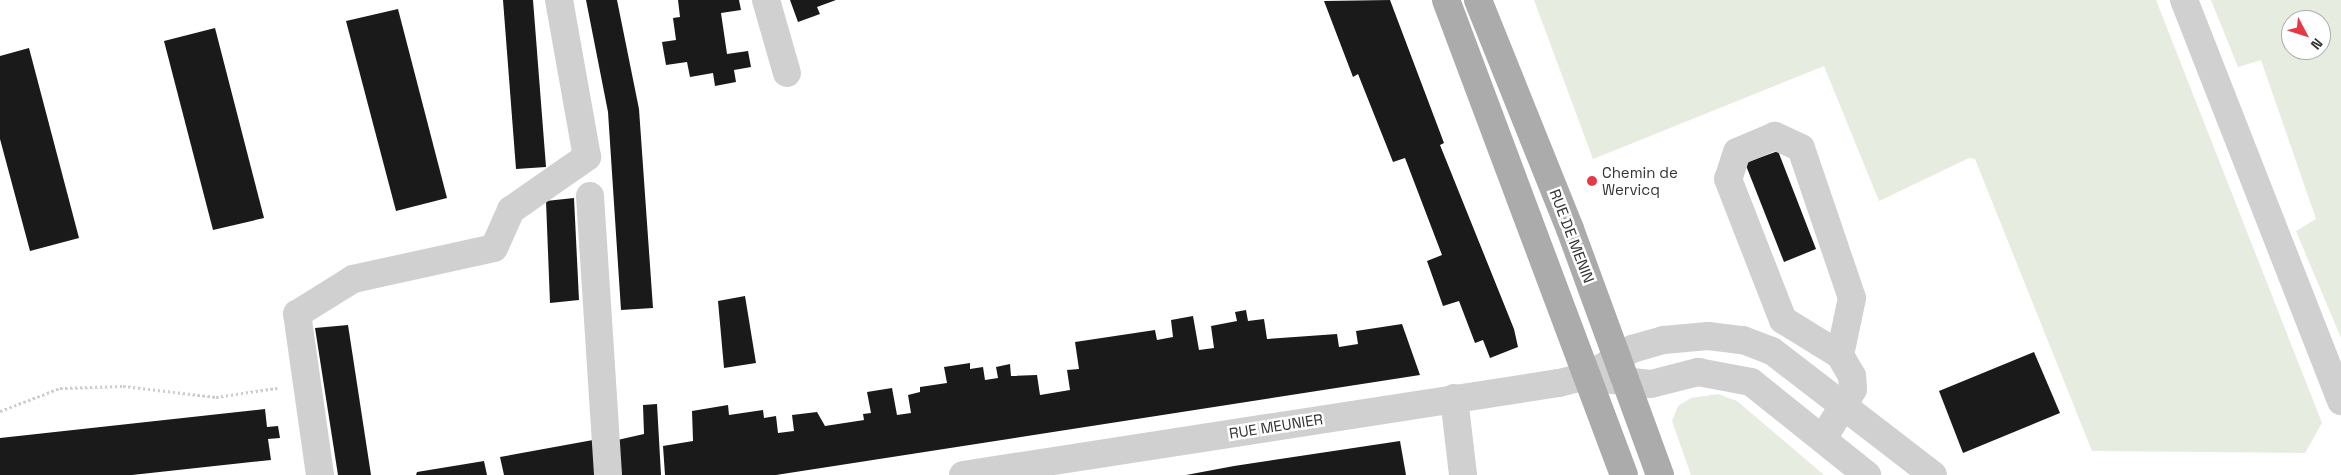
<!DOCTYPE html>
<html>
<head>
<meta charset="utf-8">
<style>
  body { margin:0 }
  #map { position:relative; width:2341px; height:475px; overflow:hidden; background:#fff; font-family:"Space Grotesk",sans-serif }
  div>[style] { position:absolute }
  .green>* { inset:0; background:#e6ecdf }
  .building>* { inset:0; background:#1a1a1a }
  .path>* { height:3px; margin-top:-1.5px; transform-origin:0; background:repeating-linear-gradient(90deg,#cdcdcd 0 2.5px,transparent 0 5px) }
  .minor>* { height:28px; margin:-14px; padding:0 14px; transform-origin:14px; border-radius:14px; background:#d0d0d0 }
  .major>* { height:28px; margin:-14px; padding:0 14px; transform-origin:14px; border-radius:14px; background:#ababab }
  .dots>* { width:14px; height:14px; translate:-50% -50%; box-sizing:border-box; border:2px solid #fff; border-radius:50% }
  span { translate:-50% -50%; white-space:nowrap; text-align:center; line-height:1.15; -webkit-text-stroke:5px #fff; paint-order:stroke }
  .poi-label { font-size:15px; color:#333 }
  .left { translate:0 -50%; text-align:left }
  .street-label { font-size:15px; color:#333 }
  .north { position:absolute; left:2281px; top:10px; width:50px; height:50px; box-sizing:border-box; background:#fff; border:1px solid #adadad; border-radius:50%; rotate:130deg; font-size:14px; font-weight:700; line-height:20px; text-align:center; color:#333 }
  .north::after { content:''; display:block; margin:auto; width:18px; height:22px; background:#e63946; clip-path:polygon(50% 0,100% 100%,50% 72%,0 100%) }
</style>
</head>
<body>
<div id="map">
  <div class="green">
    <i style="clip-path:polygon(1534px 0,2156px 0,2322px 423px,2305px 453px,2092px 451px,1975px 159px,1969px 158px,1879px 201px,1824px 66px,1593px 159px)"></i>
    <i style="clip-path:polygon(evenodd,2211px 0,2341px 0,2341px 338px,2296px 231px,2316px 219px,2261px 60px,2238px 67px,2211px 0,2291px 20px,2321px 20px,2321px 50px,2291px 50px,2291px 20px)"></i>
    <i style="clip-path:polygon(1718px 394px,1737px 401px,1824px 475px,1691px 475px,1672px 421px,1678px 406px,1691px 398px)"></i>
  </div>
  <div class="building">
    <i style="clip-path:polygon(503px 0,533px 0,546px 167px,516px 169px)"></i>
    <i style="clip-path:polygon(586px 0,617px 0,639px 109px,653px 308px,621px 310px,608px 112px)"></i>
    <i style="clip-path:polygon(678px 0,739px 0,741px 10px,721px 13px,727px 54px,748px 51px,751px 67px,734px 70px,736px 82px,715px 86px,713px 73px,690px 77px,687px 62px,666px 65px,662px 42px,676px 40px,673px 18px,680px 17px)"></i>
    <i style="clip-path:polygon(790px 0,836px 0,817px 7px,820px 14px,798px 22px)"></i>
    <i style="clip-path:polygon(1390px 0,1444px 143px,1440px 145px,1514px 329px,1518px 347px,1490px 358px,1483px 340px,1475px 343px,1459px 301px,1443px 306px,1427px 261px,1442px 255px,1405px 158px,1393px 162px,1358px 74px,1353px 77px,1324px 1px)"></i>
    <i style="clip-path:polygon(398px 9px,447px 198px,396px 211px,346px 21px)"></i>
    <i style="clip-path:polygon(215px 28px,264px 218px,213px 230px,164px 41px)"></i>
    <i style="clip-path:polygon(29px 48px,79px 238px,30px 251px,0 139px,0 56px)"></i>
    <i style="clip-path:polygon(1778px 151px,1816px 249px,1784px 262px,1745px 163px)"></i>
    <i style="clip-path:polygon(574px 198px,579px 300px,550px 303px,546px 201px)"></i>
    <i style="clip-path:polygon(745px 296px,756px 363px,724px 368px,718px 301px)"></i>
    <i style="clip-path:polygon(1246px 310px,1248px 321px,1264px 319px,1267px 339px,1337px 334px,1339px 347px,1358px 344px,1356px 331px,1402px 324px,1420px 375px,776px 475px,665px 475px,663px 446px,693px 441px,692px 411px,728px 405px,729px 415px,763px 410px,764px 418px,776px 416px,778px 433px,794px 431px,792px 415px,817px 412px,825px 426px,864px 420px,863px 414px,871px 413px,867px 392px,892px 388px,897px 415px,911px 413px,908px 395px,920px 392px,920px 387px,947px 383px,944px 367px,970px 363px,970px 369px,983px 367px,985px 380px,998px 378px,996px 367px,1010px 364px,1011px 376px,1037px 375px,1040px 395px,1070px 390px,1067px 370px,1079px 369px,1075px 342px,1155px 330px,1157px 340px,1173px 337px,1171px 320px,1193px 316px,1199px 350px,1214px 348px,1211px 326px,1237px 321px,1235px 312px)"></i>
    <i style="clip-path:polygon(348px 325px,371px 475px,338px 475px,315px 328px)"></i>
    <i style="clip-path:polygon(2034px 352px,2060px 413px,1963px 453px,1939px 391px)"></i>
    <i style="clip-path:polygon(657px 404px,661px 475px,617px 475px,613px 441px,644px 434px,643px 405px)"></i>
    <i style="clip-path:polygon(265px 409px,267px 427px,278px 426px,280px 438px,268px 439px,271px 460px,132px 475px,0 475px,0 438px)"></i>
    <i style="clip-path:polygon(593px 440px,595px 475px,504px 475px,500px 457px)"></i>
    <i style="clip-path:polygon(1400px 441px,1406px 475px,1186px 475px,1234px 466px)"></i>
    <i style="clip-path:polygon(484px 461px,487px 475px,416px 475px,417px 472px)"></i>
  </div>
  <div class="path">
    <i style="left:0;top:411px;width:64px;rotate:-21deg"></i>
    <i style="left:60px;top:388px;width:63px;rotate:-1.8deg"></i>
    <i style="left:123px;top:386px;width:94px;rotate:6.7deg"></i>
    <i style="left:216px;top:397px;width:62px;rotate:-8.4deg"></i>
  </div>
  <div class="minor">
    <i style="left:766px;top:0;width:76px;rotate:74deg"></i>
    <i style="left:2184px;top:0;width:431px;rotate:68.6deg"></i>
    <i style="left:590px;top:196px;width:280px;rotate:86.3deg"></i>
    <i style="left:1604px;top:379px;width:47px;rotate:6.1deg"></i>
    <i style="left:1651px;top:384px;width:49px;rotate:-14.3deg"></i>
    <i style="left:1698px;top:372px;width:54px;rotate:10.7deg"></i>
    <i style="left:1751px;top:382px;width:149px;rotate:38.7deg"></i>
    <i style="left:1454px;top:398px;width:78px;rotate:83.3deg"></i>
    <i style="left:1823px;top:439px;width:58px;rotate:-59deg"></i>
    <i style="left:1853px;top:389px;width:13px;rotate:-94deg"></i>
    <i style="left:1852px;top:376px;width:24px;rotate:-120deg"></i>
    <i style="left:1840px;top:355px;width:58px;rotate:-78.1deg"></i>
    <i style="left:1852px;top:298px;width:158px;rotate:-108.8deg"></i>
    <i style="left:1801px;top:148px;width:29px;rotate:-155deg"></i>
    <i style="left:1775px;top:136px;width:41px;rotate:157.2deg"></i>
    <i style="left:1737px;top:152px;width:28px;rotate:108deg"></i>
    <i style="left:1728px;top:179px;width:151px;rotate:68.7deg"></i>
    <i style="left:1783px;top:320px;width:67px;rotate:31.6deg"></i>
    <i style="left:320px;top:475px;width:163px;rotate:-98.1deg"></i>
    <i style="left:297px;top:314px;width:66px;rotate:-32deg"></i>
    <i style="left:353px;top:279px;width:144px;rotate:-12.4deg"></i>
    <i style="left:494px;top:248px;width:42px;rotate:-65.9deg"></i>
    <i style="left:511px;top:210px;width:93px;rotate:-34.9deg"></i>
    <i style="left:587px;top:157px;width:159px;rotate:-100.1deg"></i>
    <i style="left:963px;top:475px;width:603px;rotate:-8.78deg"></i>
    <i style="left:1559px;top:383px;width:30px;rotate:-14deg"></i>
    <i style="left:1588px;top:376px;width:52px;rotate:-31.5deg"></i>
    <i style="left:1632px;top:349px;width:33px;rotate:-16deg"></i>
    <i style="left:1664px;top:340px;width:44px;rotate:-5.2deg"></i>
    <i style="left:1708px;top:336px;width:35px;rotate:7deg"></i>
    <i style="left:1743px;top:340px;width:31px;rotate:21deg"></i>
    <i style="left:1772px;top:351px;width:203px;rotate:37.6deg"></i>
  </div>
  <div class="major">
    <i style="left:1446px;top:0;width:507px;rotate:69.46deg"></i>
    <i style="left:1478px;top:0;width:247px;rotate:68.1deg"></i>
    <i style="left:1570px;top:229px;width:262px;rotate:69.9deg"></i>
  </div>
  <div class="dots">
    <i style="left:1592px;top:181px;background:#e63946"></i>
  </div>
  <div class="poi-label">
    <span class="left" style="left:1602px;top:181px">Chemin de<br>Wervicq</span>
  </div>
  <div class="street-label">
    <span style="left:1572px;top:236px;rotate:69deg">RUE DE MENIN</span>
    <span style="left:1276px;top:426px;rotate:-9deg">RUE MEUNIER</span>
  </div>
  <div class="north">N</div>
</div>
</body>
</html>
